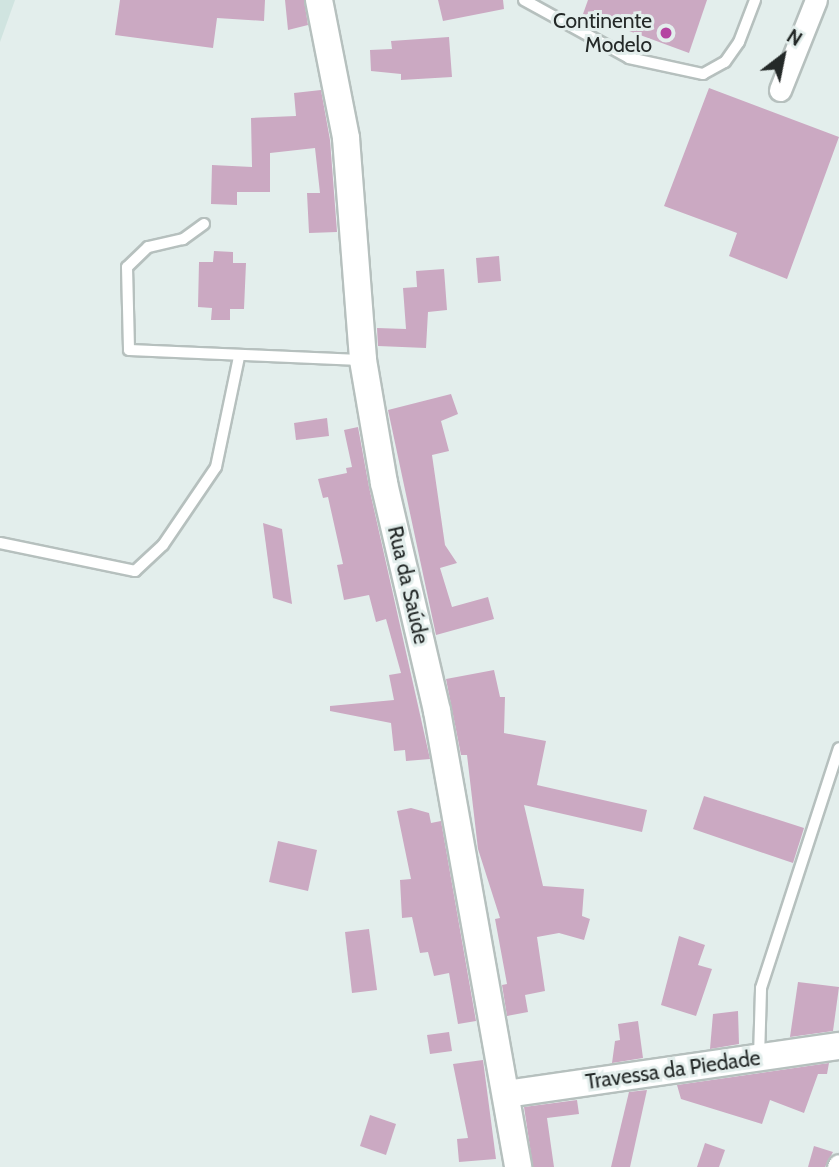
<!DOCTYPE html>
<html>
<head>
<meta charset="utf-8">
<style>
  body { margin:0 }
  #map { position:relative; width:839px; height:1167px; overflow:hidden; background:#e3eeec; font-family:Cabin,sans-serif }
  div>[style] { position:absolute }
  .built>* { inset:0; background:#d0e4e0 }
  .building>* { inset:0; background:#cba9c2 }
  .roads { filter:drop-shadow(2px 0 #b6c0be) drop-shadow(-2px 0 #b6c0be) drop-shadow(0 2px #b6c0be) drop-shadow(0 -2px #b6c0be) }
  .service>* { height:10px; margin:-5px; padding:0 5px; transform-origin:5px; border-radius:5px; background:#fff }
  .minor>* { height:21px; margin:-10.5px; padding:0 10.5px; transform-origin:10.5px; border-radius:10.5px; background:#fff }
  .tertiary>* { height:26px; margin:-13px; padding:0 13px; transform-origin:13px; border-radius:13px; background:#fff }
  .dots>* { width:19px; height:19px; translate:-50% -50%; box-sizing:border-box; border:4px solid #e3eeec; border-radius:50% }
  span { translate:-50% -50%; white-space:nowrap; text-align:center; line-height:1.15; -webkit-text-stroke:6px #e3eeec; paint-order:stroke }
  .poi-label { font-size:21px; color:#242928 }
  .right { translate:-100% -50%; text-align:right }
  .street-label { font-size:21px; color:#242928 }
  .north { position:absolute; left:748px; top:21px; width:70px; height:70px; -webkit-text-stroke:5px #e3eeec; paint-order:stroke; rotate:32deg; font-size:19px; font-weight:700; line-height:28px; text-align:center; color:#242928 }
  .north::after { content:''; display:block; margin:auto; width:24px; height:32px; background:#242928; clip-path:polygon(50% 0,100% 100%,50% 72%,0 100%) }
</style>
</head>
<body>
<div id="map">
  <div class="built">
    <i style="clip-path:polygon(0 0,15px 0,0 42px)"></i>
  </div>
  <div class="building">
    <i style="clip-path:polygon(120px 0,265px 0,264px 21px,217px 18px,213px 48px,115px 35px)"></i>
    <i style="clip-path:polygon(285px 0,304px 0,308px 25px,288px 30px)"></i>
    <i style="clip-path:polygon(438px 0,503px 0,504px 9px,443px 21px)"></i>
    <i style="clip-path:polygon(588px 0,707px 0,689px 53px,583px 14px)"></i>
    <i style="clip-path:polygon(449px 37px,452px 77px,401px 80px,401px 74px,371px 71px,370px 50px,392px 49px,391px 41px)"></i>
    <i style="clip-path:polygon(709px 88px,839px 137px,787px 279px,729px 256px,737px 233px,664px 206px)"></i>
    <i style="clip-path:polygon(321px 90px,330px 140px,337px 232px,309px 233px,307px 193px,320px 193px,315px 148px,270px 153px,270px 192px,237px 192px,237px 205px,211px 204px,212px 165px,252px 167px,251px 118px,296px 116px,294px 93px)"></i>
    <i style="clip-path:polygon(214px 251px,233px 252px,233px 263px,246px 263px,244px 309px,230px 309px,230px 320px,211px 320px,212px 308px,198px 307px,199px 262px,213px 262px)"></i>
    <i style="clip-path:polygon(499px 256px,501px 281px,478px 283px,476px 258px)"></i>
    <i style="clip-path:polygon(444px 269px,447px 310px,428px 312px,426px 348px,378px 346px,377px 328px,406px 329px,403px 288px,417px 287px,416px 271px)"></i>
    <i style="clip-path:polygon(451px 394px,458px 414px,441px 421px,449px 451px,432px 455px,445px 545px,457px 563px,440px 568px,452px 607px,488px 597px,494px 619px,436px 635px,388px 410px)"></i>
    <i style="clip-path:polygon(327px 418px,329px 436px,296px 440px,294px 423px)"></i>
    <i style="clip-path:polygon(358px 427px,369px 487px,430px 759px,406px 761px,405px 750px,394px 751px,391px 723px,330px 711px,330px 706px,394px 700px,389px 675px,401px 673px,386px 619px,376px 622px,369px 595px,344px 600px,337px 565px,343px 564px,328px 497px,323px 498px,318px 479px,347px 473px,346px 468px,352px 467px,344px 430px)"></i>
    <i style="clip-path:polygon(263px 523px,282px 529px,292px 604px,273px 598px)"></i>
    <i style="clip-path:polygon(494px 670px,500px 697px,505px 697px,504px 733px,546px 741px,537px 785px,647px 810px,642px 832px,524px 805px,543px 886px,584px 889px,582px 916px,590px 919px,584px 940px,559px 933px,537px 937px,545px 991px,525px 995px,528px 1012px,507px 1016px,502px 985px,507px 984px,495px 919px,500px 918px,478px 849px,467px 755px,461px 755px,446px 679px)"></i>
    <i style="clip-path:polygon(704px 796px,804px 828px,793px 863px,693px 829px)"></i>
    <i style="clip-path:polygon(411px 808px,429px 813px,431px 823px,441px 821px,476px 1021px,458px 1024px,449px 973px,434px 976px,428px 952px,420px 953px,412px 917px,402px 918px,400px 880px,411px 879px,397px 811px)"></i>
    <i style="clip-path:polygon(278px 841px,317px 850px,308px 891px,269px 882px)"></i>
    <i style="clip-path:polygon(369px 929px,377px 990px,352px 993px,345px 932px)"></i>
    <i style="clip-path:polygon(679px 936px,705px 945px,698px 965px,712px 969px,696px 1016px,661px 1005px)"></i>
    <i style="clip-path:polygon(798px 982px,839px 987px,833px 1031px,790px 1037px)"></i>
    <i style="clip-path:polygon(738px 1011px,739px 1044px,710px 1049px,713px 1014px)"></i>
    <i style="clip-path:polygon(638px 1021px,643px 1058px,612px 1063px,615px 1041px,620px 1040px,618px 1024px)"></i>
    <i style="clip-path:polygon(449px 1032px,452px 1051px,430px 1054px,427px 1035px)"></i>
    <i style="clip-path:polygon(483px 1060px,496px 1159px,459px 1162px,457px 1139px,468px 1138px,453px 1064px)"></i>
    <i style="clip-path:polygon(829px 1063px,827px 1074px,818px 1074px,804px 1113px,770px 1100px,762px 1124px,681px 1099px,677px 1085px)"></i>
    <i style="clip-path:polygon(647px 1090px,630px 1167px,611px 1167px,629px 1092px)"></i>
    <i style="clip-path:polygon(577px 1100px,579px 1114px,547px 1118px,554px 1167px,533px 1167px,524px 1107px)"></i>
    <i style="clip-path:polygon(370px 1115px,396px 1124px,386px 1155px,360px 1146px)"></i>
    <i style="clip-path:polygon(705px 1143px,725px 1150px,719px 1167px,697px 1167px)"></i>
    <i style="clip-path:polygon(814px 1146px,833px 1152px,825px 1167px,808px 1167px)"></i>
  </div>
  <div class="roads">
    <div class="service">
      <i style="left:524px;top:0;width:120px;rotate:28.9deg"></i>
      <i style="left:629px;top:58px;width:76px;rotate:12.2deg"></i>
      <i style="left:703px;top:74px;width:25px;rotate:-29deg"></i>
      <i style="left:725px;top:62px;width:24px;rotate:-55deg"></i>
      <i style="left:739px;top:42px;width:45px;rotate:-69.1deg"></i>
      <i style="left:204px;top:224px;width:26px;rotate:144deg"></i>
      <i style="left:183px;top:239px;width:36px;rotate:167deg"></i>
      <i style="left:148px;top:247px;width:29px;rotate:136deg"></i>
      <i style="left:127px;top:267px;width:83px;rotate:88.6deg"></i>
      <i style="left:129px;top:350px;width:232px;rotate:2.5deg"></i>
      <i style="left:0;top:543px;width:138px;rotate:11.7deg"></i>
      <i style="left:135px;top:571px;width:38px;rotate:-43deg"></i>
      <i style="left:163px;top:545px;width:94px;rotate:-55.8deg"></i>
      <i style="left:216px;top:467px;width:112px;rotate:-78.2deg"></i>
      <i style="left:759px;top:1057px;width:69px;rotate:-88.3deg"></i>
      <i style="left:761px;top:988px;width:252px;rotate:-72deg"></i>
    </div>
    <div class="minor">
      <i style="left:780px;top:90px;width:97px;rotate:-68.2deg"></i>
      <i style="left:838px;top:1167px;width:2px;rotate:-63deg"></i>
    </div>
    <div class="tertiary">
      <i style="left:319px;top:0;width:141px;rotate:78.9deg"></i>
      <i style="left:346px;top:138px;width:223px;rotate:85.6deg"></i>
      <i style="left:363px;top:360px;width:125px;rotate:80.3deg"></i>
      <i style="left:384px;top:483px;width:234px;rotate:76.9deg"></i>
      <i style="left:437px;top:711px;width:463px;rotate:79.9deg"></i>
      <i style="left:506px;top:1094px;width:336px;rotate:-8.2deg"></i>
    </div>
  </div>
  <div class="dots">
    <i style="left:666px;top:33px;background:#b544a1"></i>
  </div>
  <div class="poi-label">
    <span class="right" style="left:652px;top:33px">Continente<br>Modelo</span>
  </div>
  <div class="street-label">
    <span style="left:408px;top:585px;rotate:77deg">Rua da Saúde</span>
    <span style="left:673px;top:1070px;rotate:-8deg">Travessa da Piedade</span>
  </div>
  <div class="north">N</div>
</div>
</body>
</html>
